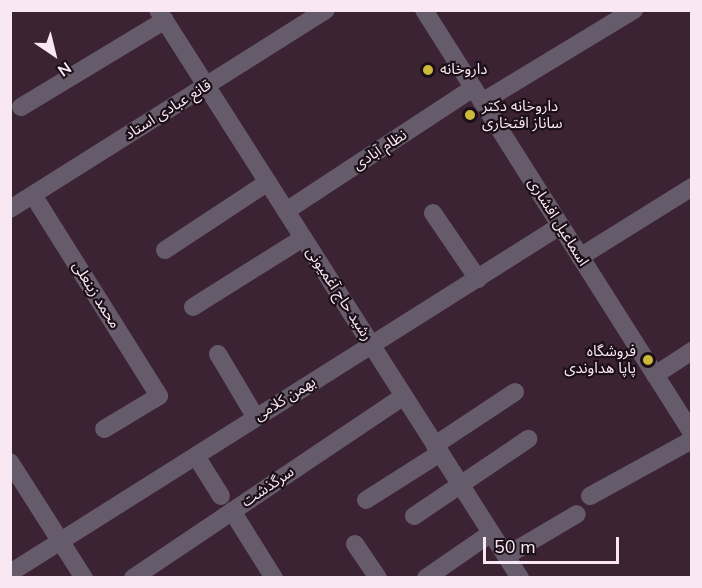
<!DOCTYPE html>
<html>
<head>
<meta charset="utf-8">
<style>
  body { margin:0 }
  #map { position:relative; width:702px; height:588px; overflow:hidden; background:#3c2334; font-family:"Nunito Sans","Noto Sans Arabic",sans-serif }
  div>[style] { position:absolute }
  .street>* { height:18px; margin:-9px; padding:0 9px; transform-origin:9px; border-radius:9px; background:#665b6b }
  .dots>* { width:16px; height:16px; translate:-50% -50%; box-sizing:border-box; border:3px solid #1c1018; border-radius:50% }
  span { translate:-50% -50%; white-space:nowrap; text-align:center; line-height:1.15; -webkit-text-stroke:4.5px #1c1018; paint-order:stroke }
  .poi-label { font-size:15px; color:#f9e8f3 }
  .left { translate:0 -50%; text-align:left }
  .right { translate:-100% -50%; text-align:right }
  .street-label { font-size:15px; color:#f9e8f3 }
  .frame { position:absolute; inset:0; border:12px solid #f9e8f3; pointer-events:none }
  .north { position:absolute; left:24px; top:24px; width:60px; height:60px; -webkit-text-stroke:4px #1c1018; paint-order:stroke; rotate:145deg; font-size:16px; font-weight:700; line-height:24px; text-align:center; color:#f9e8f3 }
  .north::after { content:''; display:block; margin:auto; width:21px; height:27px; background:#f9e8f3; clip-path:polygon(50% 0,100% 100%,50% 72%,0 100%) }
  .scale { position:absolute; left:483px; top:537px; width:136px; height:27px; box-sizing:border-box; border:3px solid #f9e8f3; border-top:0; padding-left:8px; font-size:18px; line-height:21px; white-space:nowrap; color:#f9e8f3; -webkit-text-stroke:4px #1c1018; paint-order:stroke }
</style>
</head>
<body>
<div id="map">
  <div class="street">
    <i style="left:158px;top:10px;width:674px;rotate:57.49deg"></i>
    <i style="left:424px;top:10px;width:501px;rotate:57.64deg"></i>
    <i style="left:482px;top:102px;width:178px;rotate:-31.2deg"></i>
    <i style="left:21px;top:107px;width:168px;rotate:-31.1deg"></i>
    <i style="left:33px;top:195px;width:237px;rotate:57.9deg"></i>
    <i style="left:159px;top:396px;width:64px;rotate:149deg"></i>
    <i style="left:10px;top:209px;width:373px;rotate:-32.2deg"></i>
    <i style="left:286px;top:211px;width:224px;rotate:-33.3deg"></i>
    <i style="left:433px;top:213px;width:80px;rotate:55.7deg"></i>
    <i style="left:165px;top:250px;width:123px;rotate:-33.4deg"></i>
    <i style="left:580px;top:257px;width:132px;rotate:-32deg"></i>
    <i style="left:193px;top:307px;width:130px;rotate:-32.1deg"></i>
    <i style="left:218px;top:354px;width:74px;rotate:59.3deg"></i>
    <i style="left:655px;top:375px;width:44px;rotate:-33deg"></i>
    <i style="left:435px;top:445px;width:96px;rotate:-33.5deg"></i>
    <i style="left:196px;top:456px;width:47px;rotate:58deg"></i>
    <i style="left:10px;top:462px;width:138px;rotate:57.5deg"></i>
    <i style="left:590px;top:496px;width:116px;rotate:-28.8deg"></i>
    <i style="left:366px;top:500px;width:88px;rotate:-32.4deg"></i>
    <i style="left:232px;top:511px;width:79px;rotate:57.9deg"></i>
    <i style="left:414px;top:516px;width:138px;rotate:-34deg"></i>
    <i style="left:355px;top:544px;width:41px;rotate:55.9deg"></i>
    <i style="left:506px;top:556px;width:82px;rotate:-30.6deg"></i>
    <i style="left:10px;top:573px;width:650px;rotate:-32.25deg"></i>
    <i style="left:133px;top:578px;width:326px;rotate:-33.9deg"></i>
    <i style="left:426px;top:578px;width:79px;rotate:-34.7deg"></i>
  </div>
  <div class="dots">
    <i style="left:428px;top:70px;background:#cbba39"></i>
    <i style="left:470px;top:115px;background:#cbba39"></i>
    <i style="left:648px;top:360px;background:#cbba39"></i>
  </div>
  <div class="poi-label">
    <span class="left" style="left:440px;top:70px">داروخانه</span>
    <span class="left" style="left:482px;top:115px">داروخانه دكتر<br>ساناز افتخارى</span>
    <span class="right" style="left:636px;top:360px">فروشگاه<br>پاپا هداوندی</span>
  </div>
  <div class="street-label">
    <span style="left:168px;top:110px;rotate:-32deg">قانع عبادی استاد</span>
    <span style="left:380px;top:150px;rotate:-33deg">نظام آبادی</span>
    <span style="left:558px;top:222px;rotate:58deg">اسماعیل افشاری</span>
    <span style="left:339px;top:294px;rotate:57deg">رشید حاج آغمیونی</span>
    <span style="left:96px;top:295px;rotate:58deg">محمد زینعلی</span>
    <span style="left:285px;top:399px;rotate:-32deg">بهمن کلامی</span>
    <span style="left:268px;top:487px;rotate:-34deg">سرگذشت</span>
  </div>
  <div class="frame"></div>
  <div class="north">N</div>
  <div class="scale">50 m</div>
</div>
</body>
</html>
